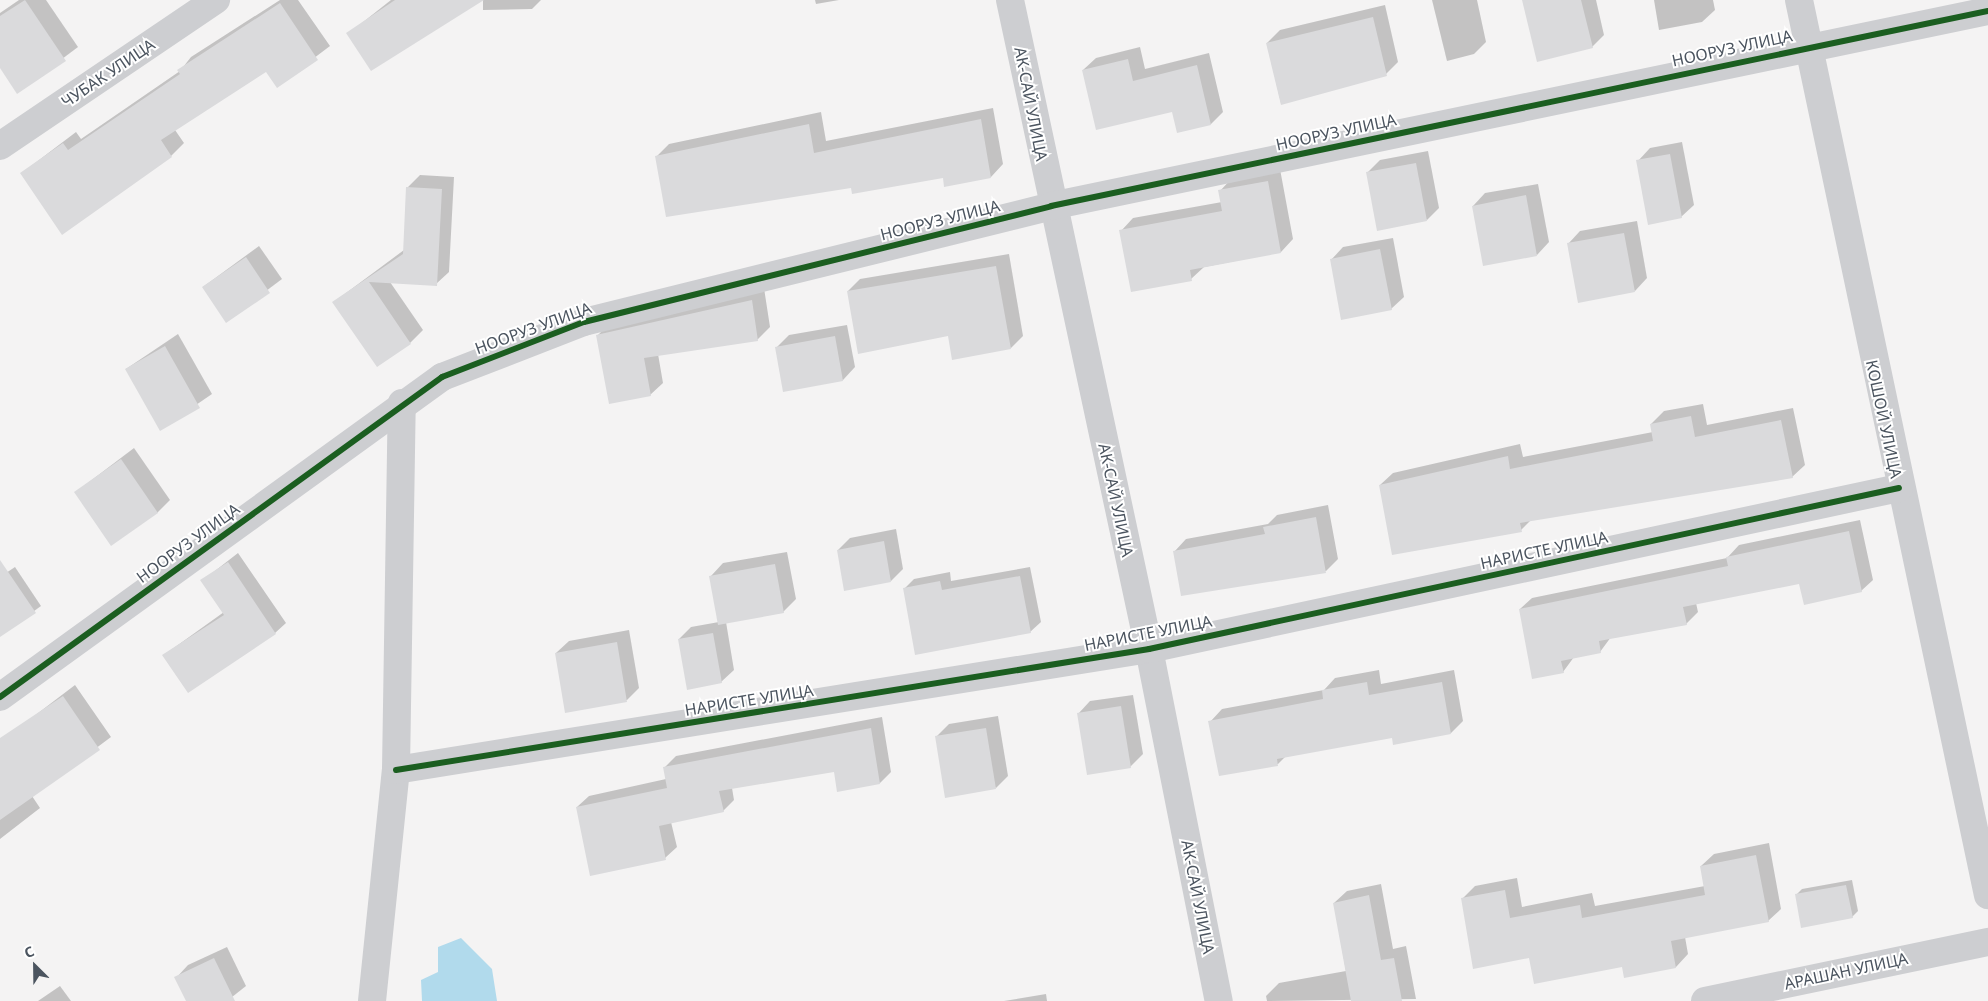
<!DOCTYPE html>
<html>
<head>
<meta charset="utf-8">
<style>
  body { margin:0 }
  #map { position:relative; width:1988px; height:1001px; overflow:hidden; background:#f4f3f3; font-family:"Noto Sans",sans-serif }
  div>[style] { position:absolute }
  .water>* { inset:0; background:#b1daec }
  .shadow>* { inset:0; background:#0003 }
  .building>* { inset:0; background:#dadadc }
  .minor>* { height:28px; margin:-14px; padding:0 14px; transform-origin:14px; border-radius:14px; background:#cdced1 }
  .cycleway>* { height:6px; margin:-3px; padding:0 3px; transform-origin:3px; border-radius:3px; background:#1b5e20 }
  span { translate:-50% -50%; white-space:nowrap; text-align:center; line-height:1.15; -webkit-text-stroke:4px #fff; paint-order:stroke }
  .street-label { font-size:16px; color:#4b545f }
  .north { position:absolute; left:10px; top:941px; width:50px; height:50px; -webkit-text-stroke:4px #fff; paint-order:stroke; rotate:337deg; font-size:14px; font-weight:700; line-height:20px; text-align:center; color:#4b545f }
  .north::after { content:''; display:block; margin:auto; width:18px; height:22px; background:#4b545f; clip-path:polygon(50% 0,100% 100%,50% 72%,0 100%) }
</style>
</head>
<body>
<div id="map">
  <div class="water">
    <i style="clip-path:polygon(461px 938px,492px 969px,497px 1001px,422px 1001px,421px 980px,438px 972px,438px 947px)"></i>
  </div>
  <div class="shadow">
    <i style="clip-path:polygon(19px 0,46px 0,78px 47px,18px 92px,0 66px,0 13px)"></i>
    <i style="clip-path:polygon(280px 0,298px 0,330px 46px,277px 86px,266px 70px,175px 130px,184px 143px,171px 156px,63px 233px,22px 173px,76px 132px,81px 139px,180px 71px,191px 57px)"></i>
    <i style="clip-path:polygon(391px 0,470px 0,348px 34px)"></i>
    <i style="clip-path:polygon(483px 0,541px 0,532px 9px,483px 10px)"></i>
    <i style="clip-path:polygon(815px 0,839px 0,816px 4px)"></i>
    <i style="clip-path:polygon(1432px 0,1477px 0,1486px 42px,1474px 54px,1447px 61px)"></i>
    <i style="clip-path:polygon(1523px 0,1596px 0,1604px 35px,1592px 47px)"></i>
    <i style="clip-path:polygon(1654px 0,1713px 0,1715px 10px,1702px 22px,1659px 30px)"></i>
    <i style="clip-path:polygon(1385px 5px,1398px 62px,1386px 74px,1281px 103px,1267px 43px,1280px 30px)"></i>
    <i style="clip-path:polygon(1140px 47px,1145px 69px,1209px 53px,1223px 112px,1211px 124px,1178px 132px,1173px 110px,1083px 70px,1096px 58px)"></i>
    <i style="clip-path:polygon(993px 108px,1003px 164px,991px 177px,944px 177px,852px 187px,656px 157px,669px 144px,821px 112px,826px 141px)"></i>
    <i style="clip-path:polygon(1682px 142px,1694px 205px,1681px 217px,1638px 161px,1650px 148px)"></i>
    <i style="clip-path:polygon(1428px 151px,1439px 208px,1427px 220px,1367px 173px,1380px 160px)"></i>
    <i style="clip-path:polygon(1280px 169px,1293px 239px,1281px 252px,1204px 267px,1191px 279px,1121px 231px,1133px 218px,1222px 202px,1220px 191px,1232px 178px)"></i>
    <i style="clip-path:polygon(420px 175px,454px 177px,449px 272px,436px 284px,390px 282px,423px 330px,410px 343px,334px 302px,404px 250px,407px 188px)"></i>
    <i style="clip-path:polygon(1538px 184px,1549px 242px,1537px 255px,1473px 206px,1485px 193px)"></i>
    <i style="clip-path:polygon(1637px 221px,1647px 278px,1635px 291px,1568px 244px,1580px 231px)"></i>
    <i style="clip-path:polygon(1393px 238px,1404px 297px,1391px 309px,1331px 260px,1343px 247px)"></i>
    <i style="clip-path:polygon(259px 246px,282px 279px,226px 321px,203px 287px)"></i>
    <i style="clip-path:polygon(1009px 254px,1023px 336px,1011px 348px,848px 291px,860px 279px)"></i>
    <i style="clip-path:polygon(764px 288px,770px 327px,757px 340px,658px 354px,663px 383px,650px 395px,597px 336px,610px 323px)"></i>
    <i style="clip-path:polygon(847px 325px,855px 367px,843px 380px,776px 348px,789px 335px)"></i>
    <i style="clip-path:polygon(178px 334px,212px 394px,161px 429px,126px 369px)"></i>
    <i style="clip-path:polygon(1703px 404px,1707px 425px,1793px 408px,1805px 465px,1792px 477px,1532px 519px,1521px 530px,1380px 485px,1393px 473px,1520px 444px,1523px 457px,1653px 432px,1651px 424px,1664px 411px)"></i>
    <i style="clip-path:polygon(134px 448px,170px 500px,157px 513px,76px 492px)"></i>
    <i style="clip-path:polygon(1328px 505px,1338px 559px,1326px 571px,1174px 552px,1186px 539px,1268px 524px,1277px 515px)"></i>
    <i style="clip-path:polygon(1860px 520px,1873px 580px,1861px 591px,1800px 583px,1696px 603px,1698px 612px,1686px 624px,1611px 637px,1600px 652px,1574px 657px,1563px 672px,1520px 609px,1532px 598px,1727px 558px,1739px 545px)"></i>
    <i style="clip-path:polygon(896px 529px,903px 569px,891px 581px,838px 550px,850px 538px)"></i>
    <i style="clip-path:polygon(787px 552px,796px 599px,783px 612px,726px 622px,734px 670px,721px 682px,679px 639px,691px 627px,719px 622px,711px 576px,723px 563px)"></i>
    <i style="clip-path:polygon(238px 553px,286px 623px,275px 633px,164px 655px,224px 612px,202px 581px)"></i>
    <i style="clip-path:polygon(15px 567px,41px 606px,8px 630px,0 618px,0 577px)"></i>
    <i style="clip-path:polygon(1030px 567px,1041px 622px,1030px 632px,904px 589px,914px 579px,950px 572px,951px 581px)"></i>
    <i style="clip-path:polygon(629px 630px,639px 688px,627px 700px,566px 711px,556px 653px,569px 641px)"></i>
    <i style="clip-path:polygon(1379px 670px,1381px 684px,1454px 670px,1463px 721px,1451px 733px,1393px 737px,1286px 756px,1278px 764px,1220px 775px,1210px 722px,1222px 709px,1324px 690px,1335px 678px)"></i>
    <i style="clip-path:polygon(75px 685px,111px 737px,32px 796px,40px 808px,0 839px,0 768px,29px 720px)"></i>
    <i style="clip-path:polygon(1133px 695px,1143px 754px,1130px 767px,1078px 714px,1090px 701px)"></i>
    <i style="clip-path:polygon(998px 716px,1008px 776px,996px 788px,936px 737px,949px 724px)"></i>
    <i style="clip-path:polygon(882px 717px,891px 772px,880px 783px,835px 770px,732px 788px,734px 800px,723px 811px,671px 822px,677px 847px,665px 858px,577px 807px,589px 796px,666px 779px,664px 768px,676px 756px)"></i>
    <i style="clip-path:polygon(1769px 843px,1781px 909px,1768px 921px,1685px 937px,1688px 954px,1676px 967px,1530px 956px,1462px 899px,1475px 886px,1517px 878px,1522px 907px,1592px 893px,1595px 906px,1705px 886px,1701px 866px,1714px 854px)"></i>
    <i style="clip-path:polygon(1852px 880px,1858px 911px,1852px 917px,1796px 895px,1802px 889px)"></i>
    <i style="clip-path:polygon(1381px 884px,1393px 949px,1406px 946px,1416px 999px,1267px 1001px,1266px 996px,1279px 983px,1346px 971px,1334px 903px,1347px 891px)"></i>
    <i style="clip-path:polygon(227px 947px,246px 986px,227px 1001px,187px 1001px,176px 978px,188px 965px)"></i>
    <i style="clip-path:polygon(60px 986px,71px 1001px,38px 1001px)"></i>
    <i style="clip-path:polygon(1046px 994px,1047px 1001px,1004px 1001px)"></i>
  </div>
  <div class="building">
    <i style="clip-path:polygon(25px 0,66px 61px,17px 94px,0 68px,0 16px)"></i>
    <i style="clip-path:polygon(395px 0,484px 0,371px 71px,346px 33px)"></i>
    <i style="clip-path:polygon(1522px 0,1581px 0,1593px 48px,1537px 62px)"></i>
    <i style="clip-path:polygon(280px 3px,318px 60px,277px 88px,266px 72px,161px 140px,172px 157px,62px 235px,20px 173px,63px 143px,68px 150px,180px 74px,177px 70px)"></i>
    <i style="clip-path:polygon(1373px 17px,1387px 76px,1281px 105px,1266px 43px)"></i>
    <i style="clip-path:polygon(1128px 59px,1133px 81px,1197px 65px,1211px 125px,1177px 133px,1172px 112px,1096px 130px,1082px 70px)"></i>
    <i style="clip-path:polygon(981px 119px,991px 178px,944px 187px,943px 178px,852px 194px,851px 188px,666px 217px,655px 156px,809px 124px,814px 153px)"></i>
    <i style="clip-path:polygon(1670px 154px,1682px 218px,1648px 225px,1636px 160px)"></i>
    <i style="clip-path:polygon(1416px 163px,1427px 221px,1377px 231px,1366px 172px)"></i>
    <i style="clip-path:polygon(1268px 181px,1281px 253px,1190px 270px,1192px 281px,1131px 292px,1119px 230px,1222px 211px,1218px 190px)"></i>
    <i style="clip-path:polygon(406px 187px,442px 189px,437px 286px,369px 282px,411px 344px,377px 367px,332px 302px,403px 254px)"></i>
    <i style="clip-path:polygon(1526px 195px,1537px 256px,1483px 266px,1472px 206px)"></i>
    <i style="clip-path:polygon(1624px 233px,1635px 292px,1578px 303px,1567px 243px)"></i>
    <i style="clip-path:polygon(1380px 249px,1392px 310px,1341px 320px,1330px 259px)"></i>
    <i style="clip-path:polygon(246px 257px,270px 293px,226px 323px,202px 287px)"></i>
    <i style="clip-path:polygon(996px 266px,1011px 349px,952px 360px,948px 336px,858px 354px,847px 291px)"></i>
    <i style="clip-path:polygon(752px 300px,758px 341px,644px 358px,651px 396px,609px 404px,596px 335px)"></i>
    <i style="clip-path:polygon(835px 336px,843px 381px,783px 392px,775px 347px)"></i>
    <i style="clip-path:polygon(165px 346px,200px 408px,160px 431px,125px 369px)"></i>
    <i style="clip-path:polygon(1691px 416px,1695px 437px,1781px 420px,1793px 478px,1520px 523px,1522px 532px,1392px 555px,1379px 485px,1508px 456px,1510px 469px,1653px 441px,1650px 424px)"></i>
    <i style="clip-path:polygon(121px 459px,158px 513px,111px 546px,74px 492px)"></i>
    <i style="clip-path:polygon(1316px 517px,1326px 573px,1181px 596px,1173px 551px,1265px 534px,1263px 527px)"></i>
    <i style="clip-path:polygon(1849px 531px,1862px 592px,1804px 605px,1799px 584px,1683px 607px,1687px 625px,1599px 641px,1601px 653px,1561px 661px,1564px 673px,1532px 679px,1519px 609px,1728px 566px,1726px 557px)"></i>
    <i style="clip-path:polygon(884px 541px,891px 582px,844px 591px,837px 550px)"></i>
    <i style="clip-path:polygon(0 560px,36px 613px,0 637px)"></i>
    <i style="clip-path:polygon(228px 562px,276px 634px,188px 693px,162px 655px,224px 615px,200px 580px)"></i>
    <i style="clip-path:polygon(775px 564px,784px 613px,718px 625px,709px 576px)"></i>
    <i style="clip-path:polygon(1020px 576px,1031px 633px,915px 655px,903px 588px,940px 581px,942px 590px)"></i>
    <i style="clip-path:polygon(713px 633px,722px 683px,687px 690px,678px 639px)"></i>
    <i style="clip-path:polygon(617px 642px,627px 702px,565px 713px,555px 653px)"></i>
    <i style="clip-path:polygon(1367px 682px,1369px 695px,1442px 682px,1451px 734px,1393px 745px,1392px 738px,1277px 759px,1278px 766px,1219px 776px,1208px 721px,1323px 699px,1322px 690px)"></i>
    <i style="clip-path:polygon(63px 696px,100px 750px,0 820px,0 738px)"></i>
    <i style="clip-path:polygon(1121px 706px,1131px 768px,1087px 775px,1077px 713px)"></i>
    <i style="clip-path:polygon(871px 728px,880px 784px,837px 792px,834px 772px,719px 791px,724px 812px,659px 826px,666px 860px,590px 876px,576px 807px,667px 788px,663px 767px)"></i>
    <i style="clip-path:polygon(986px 728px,996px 789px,945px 798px,935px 736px)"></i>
    <i style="clip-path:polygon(1756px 855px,1769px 922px,1671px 941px,1676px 968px,1624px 978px,1622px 967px,1534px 984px,1529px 958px,1473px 969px,1461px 898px,1505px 890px,1510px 918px,1580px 905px,1582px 918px,1705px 895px,1700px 866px)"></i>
    <i style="clip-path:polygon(1846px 885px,1853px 918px,1801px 928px,1795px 894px)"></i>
    <i style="clip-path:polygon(1369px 895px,1381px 960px,1394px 958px,1402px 1001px,1351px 1001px,1333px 903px)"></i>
    <i style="clip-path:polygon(214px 958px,235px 1001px,186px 1001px,174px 977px)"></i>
  </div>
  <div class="minor">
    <i style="left:1010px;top:0;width:664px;rotate:77.91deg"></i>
    <i style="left:1149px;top:649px;width:359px;rotate:78.8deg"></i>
    <i style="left:1799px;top:0;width:915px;rotate:78.08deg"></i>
    <i style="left:0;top:146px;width:261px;rotate:-34.1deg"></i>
    <i style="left:0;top:697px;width:546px;rotate:-35.9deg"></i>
    <i style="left:442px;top:377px;width:152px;rotate:-21.2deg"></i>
    <i style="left:584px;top:322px;width:481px;rotate:-13.9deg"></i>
    <i style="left:1051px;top:206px;width:957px;rotate:-11.76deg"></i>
    <i style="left:396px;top:770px;width:763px;rotate:-9.13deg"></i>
    <i style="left:1149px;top:649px;width:767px;rotate:-12.12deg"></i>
    <i style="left:372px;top:1001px;width:232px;rotate:-84.1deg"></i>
    <i style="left:396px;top:770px;width:367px;rotate:-89.1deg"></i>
    <i style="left:1705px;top:1001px;width:289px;rotate:-11.8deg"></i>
  </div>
  <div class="cycleway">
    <i style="left:0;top:697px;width:546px;rotate:-35.9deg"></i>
    <i style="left:442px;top:377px;width:152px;rotate:-21.2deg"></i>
    <i style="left:584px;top:322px;width:481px;rotate:-13.9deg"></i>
    <i style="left:1051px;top:206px;width:957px;rotate:-11.76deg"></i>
    <i style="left:396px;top:770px;width:763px;rotate:-9.13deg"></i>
    <i style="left:1149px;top:649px;width:767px;rotate:-12.12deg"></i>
  </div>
  <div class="street-label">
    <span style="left:1732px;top:48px;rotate:-12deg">НООРУЗ УЛИЦА</span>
    <span style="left:108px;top:73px;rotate:-34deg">ЧУБАК УЛИЦА</span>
    <span style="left:1031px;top:104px;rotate:79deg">АК-САЙ УЛИЦА</span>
    <span style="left:1336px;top:132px;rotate:-12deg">НООРУЗ УЛИЦА</span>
    <span style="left:940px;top:220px;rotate:-14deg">НООРУЗ УЛИЦА</span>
    <span style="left:533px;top:328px;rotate:-20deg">НООРУЗ УЛИЦА</span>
    <span style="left:1884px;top:419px;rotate:78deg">КОШОЙ УЛИЦА</span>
    <span style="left:1116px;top:500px;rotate:78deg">АК-САЙ УЛИЦА</span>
    <span style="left:188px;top:543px;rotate:-36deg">НООРУЗ УЛИЦА</span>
    <span style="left:1544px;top:550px;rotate:-12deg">НАРИСТЕ УЛИЦА</span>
    <span style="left:1148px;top:633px;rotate:-11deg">НАРИСТЕ УЛИЦА</span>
    <span style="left:749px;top:700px;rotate:-9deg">НАРИСТЕ УЛИЦА</span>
    <span style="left:1198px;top:897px;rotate:79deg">АК-САЙ УЛИЦА</span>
    <span style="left:1846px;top:971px;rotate:-12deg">АРАШАН УЛИЦА</span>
  </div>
  <div class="north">С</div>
</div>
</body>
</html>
